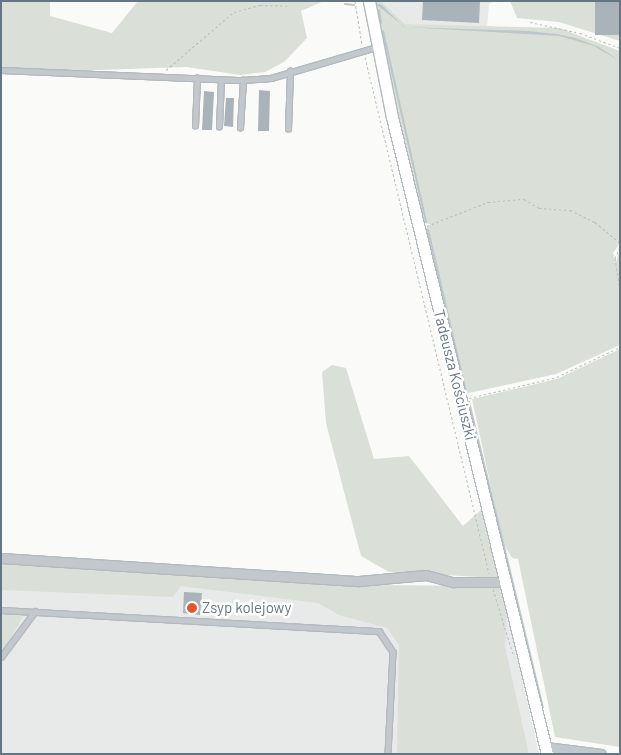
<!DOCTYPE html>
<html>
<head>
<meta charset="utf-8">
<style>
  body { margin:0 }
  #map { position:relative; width:621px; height:755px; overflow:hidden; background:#fafaf8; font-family:Barlow,sans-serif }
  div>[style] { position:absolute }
  .built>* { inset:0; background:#e8e9e9 }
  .green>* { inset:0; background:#dadfd7 }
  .water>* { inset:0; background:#bbc7cb }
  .stream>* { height:2px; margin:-1px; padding:0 1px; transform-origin:1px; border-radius:1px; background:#bbc7cb }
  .building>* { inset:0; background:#aab3b9 }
  .path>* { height:1px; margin-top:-0.5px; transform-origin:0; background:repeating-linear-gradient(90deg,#bbbfc2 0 2.5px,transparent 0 5px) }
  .roads { filter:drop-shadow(1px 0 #b3babf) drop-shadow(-1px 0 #b3babf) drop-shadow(0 1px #b3babf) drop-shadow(0 -1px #b3babf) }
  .service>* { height:4.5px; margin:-2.25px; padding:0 2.25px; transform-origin:2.25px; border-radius:2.25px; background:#c3c8cc }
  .minor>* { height:9px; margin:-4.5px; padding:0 4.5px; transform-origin:4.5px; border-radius:4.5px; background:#c3c8cc }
  .secondary>* { height:11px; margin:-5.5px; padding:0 5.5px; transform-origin:5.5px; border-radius:5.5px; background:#fff }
  .dots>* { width:14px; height:14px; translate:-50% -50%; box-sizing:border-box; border:2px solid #fff; border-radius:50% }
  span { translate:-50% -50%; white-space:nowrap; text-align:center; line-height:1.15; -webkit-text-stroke:5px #fff; paint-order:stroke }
  .street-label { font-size:15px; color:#657683 }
  .poi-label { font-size:15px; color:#657683 }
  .left { translate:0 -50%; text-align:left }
  .frame { position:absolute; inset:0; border:2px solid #657683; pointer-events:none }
</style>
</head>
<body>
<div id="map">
  <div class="built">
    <i style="clip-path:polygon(381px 1px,494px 1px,489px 4px,487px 28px,405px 24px)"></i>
    <i style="clip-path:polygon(1px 579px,298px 587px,507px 610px,539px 754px,1px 754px)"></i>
  </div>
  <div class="green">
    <i style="clip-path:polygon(1px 1px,50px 1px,50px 16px,112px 33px,138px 1px,324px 1px,301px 11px,307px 38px,284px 62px,265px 72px,240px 75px,187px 67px,8px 73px,1px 68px)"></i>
    <i style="clip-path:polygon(373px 1px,381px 1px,405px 24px,559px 28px,620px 51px,620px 243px,613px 253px,616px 262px,620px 250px,620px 345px,556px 374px,464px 394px,425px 230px,430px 224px,423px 223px,388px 82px,373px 3px,382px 5px)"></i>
    <i style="clip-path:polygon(510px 1px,620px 1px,620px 41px,559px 22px,517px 18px)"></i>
    <i style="clip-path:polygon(620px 349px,620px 747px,555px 737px,518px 559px,512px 558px,503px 543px,472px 399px,557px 379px)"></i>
    <i style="clip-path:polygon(332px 365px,346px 368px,374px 459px,409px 456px,463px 526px,481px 510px,498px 578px,389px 572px,361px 556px,326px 423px,322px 372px)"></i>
    <i style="clip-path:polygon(1px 560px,362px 585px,499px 586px,507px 610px,505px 646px,529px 754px,397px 754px,399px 645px,387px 628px,339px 615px,318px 603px,181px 586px,173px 597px,1px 590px)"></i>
    <i style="clip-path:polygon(1px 612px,23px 616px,1px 656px)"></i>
  </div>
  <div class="water">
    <i style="clip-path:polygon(373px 2px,382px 5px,404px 27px,528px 31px,557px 34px,575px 38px,599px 47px,620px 61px,594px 46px,560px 36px,405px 27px)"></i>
  </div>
  <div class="stream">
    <i style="left:345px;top:4px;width:9px;rotate:6deg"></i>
    <i style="left:379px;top:10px;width:13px;rotate:81deg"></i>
    <i style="left:383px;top:31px;width:196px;rotate:77.3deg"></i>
    <i style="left:428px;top:230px;width:166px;rotate:76.8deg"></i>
    <i style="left:469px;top:402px;width:314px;rotate:76.4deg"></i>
  </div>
  <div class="building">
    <i style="clip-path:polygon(423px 1px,480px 1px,479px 23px,422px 20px)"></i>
    <i style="clip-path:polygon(595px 1px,620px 2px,620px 35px,595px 35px)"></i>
    <i style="clip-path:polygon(259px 90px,270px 91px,269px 131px,258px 131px)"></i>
    <i style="clip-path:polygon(204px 91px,214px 92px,212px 130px,202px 130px)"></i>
    <i style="clip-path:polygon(226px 98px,234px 98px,233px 127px,224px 126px)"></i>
    <i style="clip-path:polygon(184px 592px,202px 593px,200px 615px,183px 613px)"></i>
  </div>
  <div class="path">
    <i style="left:355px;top:1px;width:44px;rotate:80.8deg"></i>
    <i style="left:530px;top:22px;width:51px;rotate:12.4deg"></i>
    <i style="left:580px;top:33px;width:43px;rotate:20.6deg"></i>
    <i style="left:365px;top:57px;width:531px;rotate:76.49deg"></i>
    <i style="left:166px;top:70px;width:89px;rotate:-40.5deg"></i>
    <i style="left:234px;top:12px;width:27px;rotate:-15deg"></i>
    <i style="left:260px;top:5px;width:30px;rotate:2deg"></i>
    <i style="left:427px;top:226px;width:66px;rotate:-21.5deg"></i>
    <i style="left:488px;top:202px;width:36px;rotate:-5deg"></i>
    <i style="left:524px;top:199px;width:17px;rotate:31deg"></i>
    <i style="left:539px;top:208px;width:31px;rotate:4deg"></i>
    <i style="left:570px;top:210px;width:28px;rotate:26deg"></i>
    <i style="left:595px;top:222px;width:33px;rotate:40deg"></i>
    <i style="left:620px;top:247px;width:12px;rotate:114deg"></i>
    <i style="left:615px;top:258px;width:32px;rotate:81deg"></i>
    <i style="left:469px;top:398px;width:90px;rotate:-13.4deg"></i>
    <i style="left:557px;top:377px;width:70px;rotate:-25.5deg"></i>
    <i style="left:493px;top:589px;width:68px;rotate:72.9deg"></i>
  </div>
  <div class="roads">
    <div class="service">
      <i style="left:1px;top:70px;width:242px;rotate:2.4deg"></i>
      <i style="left:243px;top:80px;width:28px;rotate:-4deg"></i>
      <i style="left:271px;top:78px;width:109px;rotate:-16.4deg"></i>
      <i style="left:195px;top:126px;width:48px;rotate:-87.6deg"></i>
      <i style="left:219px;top:127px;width:47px;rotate:-87.6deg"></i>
      <i style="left:240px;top:128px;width:48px;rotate:-86.4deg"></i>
      <i style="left:288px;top:129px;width:58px;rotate:-88deg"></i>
      <i style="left:1px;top:610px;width:379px;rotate:3.2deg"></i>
      <i style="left:379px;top:631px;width:25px;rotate:56deg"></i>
      <i style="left:393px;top:652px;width:102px;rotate:92.8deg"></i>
      <i style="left:1px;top:657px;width:57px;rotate:-53.5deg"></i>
    </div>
    <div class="minor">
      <i style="left:1px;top:558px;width:359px;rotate:3.7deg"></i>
      <i style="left:359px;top:581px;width:67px;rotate:-5.1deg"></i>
      <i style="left:426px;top:575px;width:28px;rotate:15deg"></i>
      <i style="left:453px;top:582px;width:52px"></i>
      <i style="left:546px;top:747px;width:55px;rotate:7.3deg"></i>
    </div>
    <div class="secondary">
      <i style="left:369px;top:1px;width:118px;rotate:78.8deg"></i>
      <i style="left:392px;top:117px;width:656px;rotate:76.32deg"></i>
    </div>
  </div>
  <div class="dots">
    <i style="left:192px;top:608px;background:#e4572e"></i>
  </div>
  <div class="street-label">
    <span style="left:455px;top:375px;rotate:76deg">Tadeusza Kościuszki</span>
  </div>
  <div class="poi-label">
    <span class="left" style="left:202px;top:608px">Zsyp kolejowy</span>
  </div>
  <div class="frame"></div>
</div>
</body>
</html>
